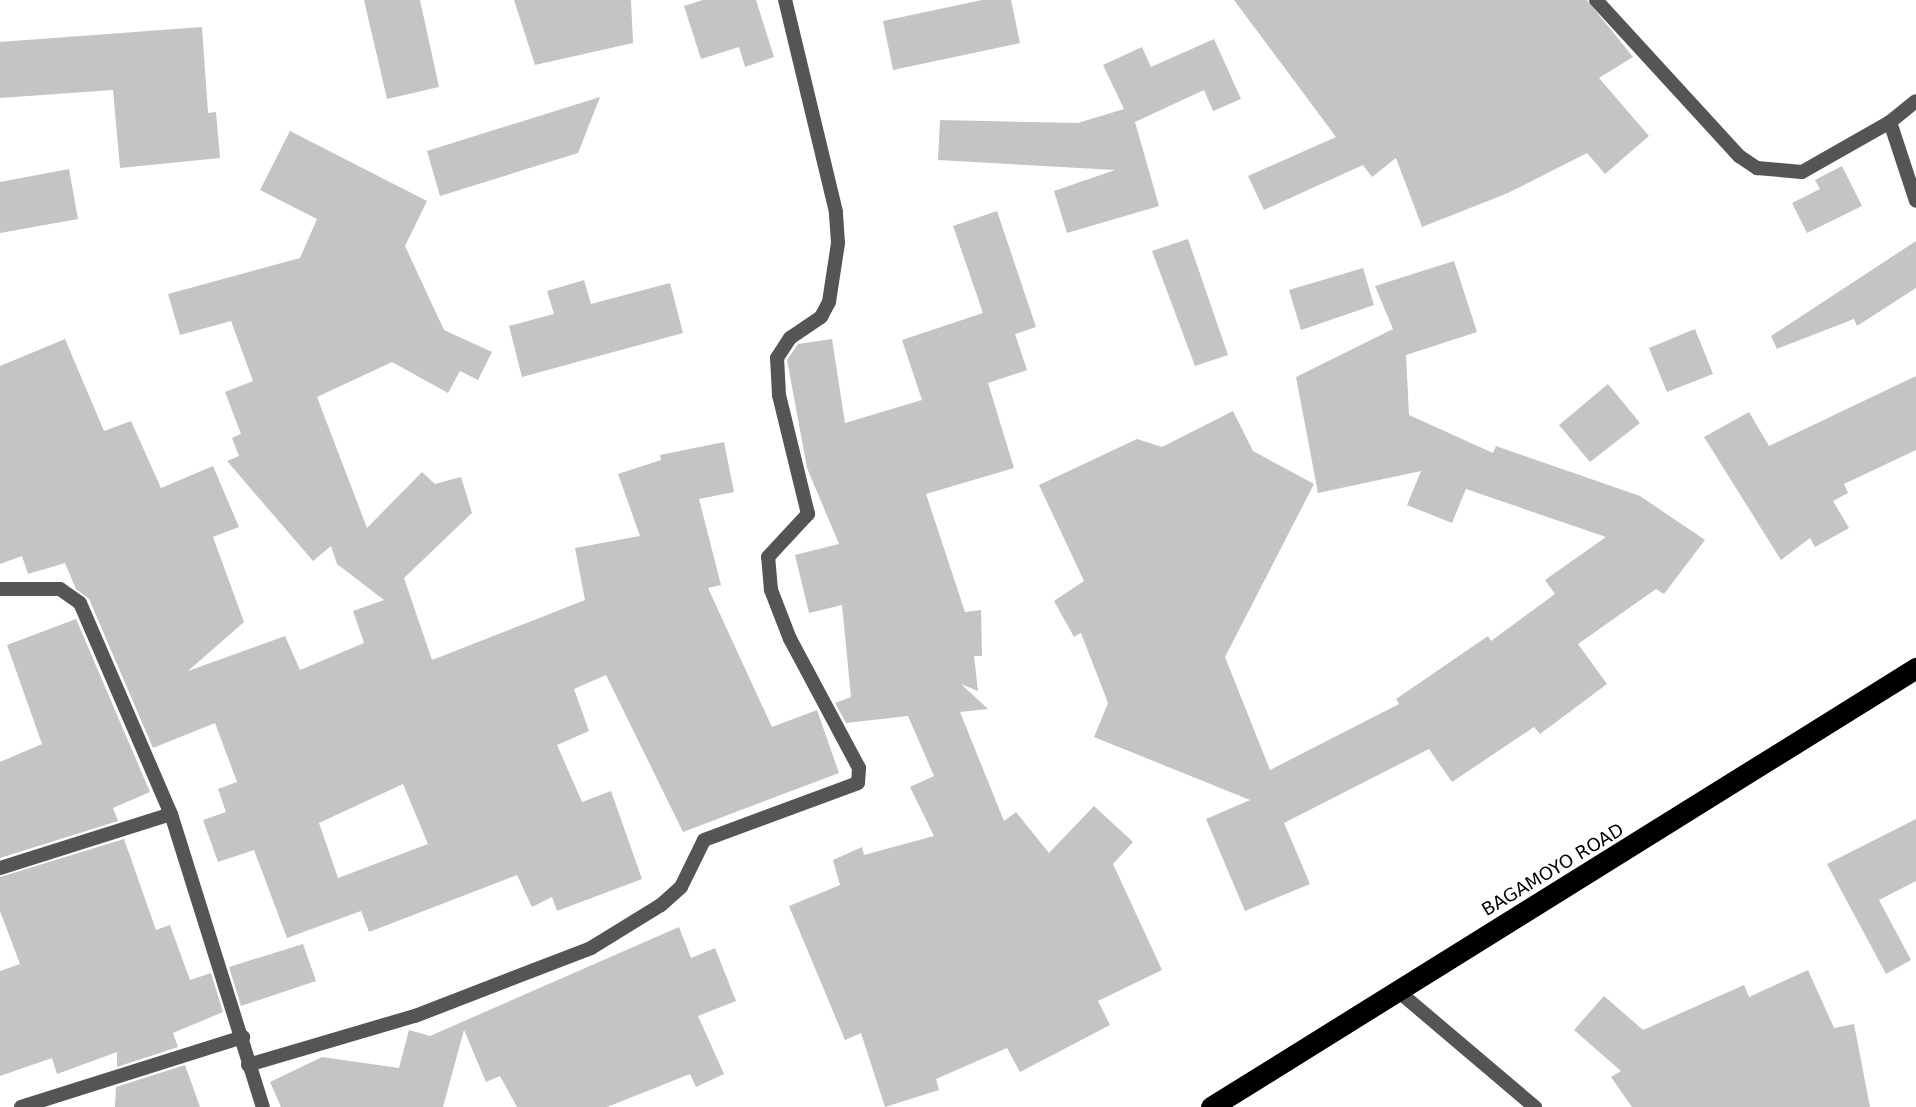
<!DOCTYPE html>
<html>
<head>
<meta charset="utf-8">
<style>
  body { margin:0 }
  #map { position:relative; width:1916px; height:1107px; overflow:hidden; background:#fff; font-family:"DejaVu Sans",sans-serif }
  div>[style] { position:absolute }
  .building>* { inset:0; background:#c4c4c4 }
  .street>* { height:14px; margin:-7px; padding:0 7px; transform-origin:7px; border-radius:7px; background:#555 }
  .highway>* { height:21px; margin:-10.5px; padding:0 10.5px; transform-origin:10.5px; border-radius:10.5px; background:#000 }
  span { translate:-50% -50%; white-space:nowrap; text-align:center; line-height:1.15; -webkit-text-stroke:5px #fff; paint-order:stroke }
  .street-label { font-size:18px; color:#000 }
</style>
</head>
<body>
<div id="map">
  <div class="building">
    <i style="clip-path:polygon(364px 0,420px 0,439px 87px,387px 99px)"></i>
    <i style="clip-path:polygon(514px 0,631px 0,633px 43px,535px 65px)"></i>
    <i style="clip-path:polygon(703px 0,756px 0,774px 57px,745px 67px,739px 47px,701px 59px,684px 6px)"></i>
    <i style="clip-path:polygon(982px 0,1011px 0,1020px 43px,893px 70px,883px 21px)"></i>
    <i style="clip-path:polygon(1234px 0,1587px 0,1633px 57px,1599px 78px,1649px 136px,1605px 174px,1587px 153px,1508px 193px,1422px 227px,1396px 158px,1372px 177px,1363px 165px,1264px 210px,1248px 176px,1336px 137px)"></i>
    <i style="clip-path:polygon(202px 27px,208px 113px,216px 112px,220px 158px,120px 168px,113px 90px,0 98px,0 42px)"></i>
    <i style="clip-path:polygon(1214px 39px,1241px 99px,1213px 111px,1204px 90px,1135px 122px,1159px 206px,1067px 233px,1054px 191px,1115px 170px,938px 160px,940px 120px,1078px 123px,1124px 109px,1103px 65px,1142px 47px,1151px 67px)"></i>
    <i style="clip-path:polygon(600px 97px,578px 153px,440px 196px,427px 151px)"></i>
    <i style="clip-path:polygon(evenodd,290px 131px,427px 201px,405px 246px,444px 330px,492px 352px,478px 380px,460px 371px,448px 393px,392px 362px,317px 397px,367px 528px,422px 472px,435px 484px,461px 477px,472px 513px,404px 578px,432px 660px,585px 600px,575px 548px,640px 536px,618px 474px,661px 460px,660px 455px,724px 442px,734px 492px,699px 499px,721px 585px,708px 588px,772px 727px,817px 710px,839px 773px,683px 832px,606px 675px,574px 689px,589px 731px,557px 745px,582px 802px,611px 791px,642px 879px,557px 911px,552px 897px,532px 907px,517px 875px,369px 932px,361px 911px,287px 938px,254px 850px,218px 862px,203px 820px,226px 812px,218px 789px,237px 782px,215px 723px,153px 748px,89px 599px,76px 589px,65px 563px,28px 574px,22px 556px,0 564px,0 366px,65px 339px,104px 431px,131px 421px,161px 488px,213px 466px,239px 527px,213px 537px,244px 622px,188px 671px,285px 636px,300px 670px,364px 643px,353px 611px,384px 600px,337px 564px,331px 546px,313px 561px,227px 461px,239px 456px,232px 438px,241px 434px,225px 392px,253px 381px,231px 321px,180px 335px,168px 294px,300px 258px,317px 219px,260px 190px,290px 131px,403px 784px,428px 844px,338px 878px,319px 823px,403px 784px)"></i>
    <i style="clip-path:polygon(1842px 166px,1862px 206px,1807px 233px,1792px 203px,1820px 189px,1815px 180px)"></i>
    <i style="clip-path:polygon(69px 169px,78px 219px,0 233px,0 182px)"></i>
    <i style="clip-path:polygon(997px 211px,1036px 327px,1015px 334px,1027px 370px,988px 383px,1014px 468px,926px 494px,965px 612px,981px 610px,982px 656px,974px 656px,978px 691px,961px 684px,988px 709px,960px 712px,1004px 821px,1016px 812px,1049px 853px,1094px 806px,1133px 842px,1113px 864px,1162px 970px,1098px 1001px,1110px 1025px,1020px 1072px,1007px 1048px,936px 1079px,939px 1090px,885px 1107px,861px 1033px,845px 1040px,789px 906px,840px 885px,833px 860px,862px 847px,864px 855px,934px 836px,910px 787px,934px 776px,908px 716px,846px 723px,835px 703px,851px 697px,842px 605px,809px 613px,795px 555px,839px 544px,807px 468px,787px 360px,798px 344px,832px 339px,845px 423px,922px 400px,902px 340px,983px 313px,953px 226px)"></i>
    <i style="clip-path:polygon(1188px 239px,1228px 355px,1195px 366px,1152px 251px)"></i>
    <i style="clip-path:polygon(1916px 241px,1916px 288px,1857px 326px,1854px 319px,1777px 349px,1771px 336px)"></i>
    <i style="clip-path:polygon(1454px 261px,1477px 332px,1406px 355px,1409px 415px,1493px 453px,1496px 446px,1640px 496px,1705px 540px,1664px 594px,1656px 589px,1578px 644px,1607px 684px,1540px 734px,1534px 727px,1452px 782px,1429px 749px,1284px 823px,1310px 884px,1245px 911px,1206px 819px,1250px 800px,1094px 737px,1108px 703px,1081px 633px,1074px 637px,1054px 601px,1084px 581px,1039px 485px,1137px 439px,1162px 447px,1233px 411px,1253px 451px,1314px 484px,1225px 657px,1270px 770px,1399px 704px,1396px 699px,1488px 636px,1491px 641px,1555px 594px,1545px 580px,1606px 537px,1466px 489px,1452px 523px,1407px 505px,1421px 471px,1318px 493px,1296px 377px,1393px 329px,1375px 286px)"></i>
    <i style="clip-path:polygon(1363px 268px,1374px 305px,1301px 330px,1289px 290px)"></i>
    <i style="clip-path:polygon(584px 280px,591px 304px,670px 283px,683px 333px,522px 377px,509px 326px,554px 314px,547px 291px)"></i>
    <i style="clip-path:polygon(1695px 329px,1713px 374px,1667px 392px,1649px 348px)"></i>
    <i style="clip-path:polygon(1916px 376px,1916px 450px,1844px 484px,1848px 493px,1833px 501px,1849px 528px,1815px 547px,1810px 538px,1781px 560px,1704px 437px,1749px 412px,1769px 446px)"></i>
    <i style="clip-path:polygon(1608px 384px,1640px 423px,1590px 462px,1559px 425px)"></i>
    <i style="clip-path:polygon(76px 619px,150px 792px,113px 808px,118px 821px,0 858px,0 762px,42px 744px,7px 645px)"></i>
    <i style="clip-path:polygon(1916px 819px,1916px 881px,1879px 900px,1911px 960px,1886px 974px,1827px 864px)"></i>
    <i style="clip-path:polygon(124px 839px,156px 930px,170px 925px,190px 980px,211px 973px,223px 1012px,173px 1033px,178px 1047px,117px 1067px,117px 1052px,57px 1074px,52px 1058px,0 1076px,0 971px,20px 964px,0 911px,0 877px)"></i>
    <i style="clip-path:polygon(679px 927px,691px 958px,715px 948px,736px 1001px,698px 1016px,724px 1074px,696px 1087px,690px 1074px,607px 1107px,517px 1107px,500px 1076px,486px 1082px,464px 1030px,443px 1107px,281px 1107px,270px 1082px,322px 1057px,399px 1068px,409px 1030px,430px 1036px)"></i>
    <i style="clip-path:polygon(303px 944px,316px 981px,241px 1006px,229px 967px)"></i>
    <i style="clip-path:polygon(1808px 970px,1834px 1028px,1854px 1024px,1870px 1107px,1632px 1107px,1611px 1077px,1621px 1071px,1574px 1030px,1604px 996px,1643px 1030px,1744px 985px,1749px 997px)"></i>
    <i style="clip-path:polygon(185px 1065px,200px 1107px,115px 1107px,116px 1087px)"></i>
  </div>
  <div class="street">
    <i style="left:1596px;top:0;width:212px;rotate:47.5deg"></i>
    <i style="left:1739px;top:156px;width:22px;rotate:34deg"></i>
    <i style="left:1757px;top:168px;width:45px;rotate:5.1deg"></i>
    <i style="left:1802px;top:172px;width:101px;rotate:-29.6deg"></i>
    <i style="left:1890px;top:122px;width:33px;rotate:-39deg"></i>
    <i style="left:1890px;top:122px;width:83px;rotate:71.8deg"></i>
    <i style="left:0;top:589px;width:60px"></i>
    <i style="left:60px;top:589px;width:24px;rotate:35deg"></i>
    <i style="left:80px;top:603px;width:230px;rotate:66.7deg"></i>
    <i style="left:171px;top:814px;width:307px;rotate:72.6deg"></i>
    <i style="left:0;top:868px;width:179px;rotate:-17.5deg"></i>
    <i style="left:1398px;top:991px;width:180px;rotate:40.3deg"></i>
    <i style="left:248px;top:1065px;width:174px;rotate:-16.4deg"></i>
    <i style="left:415px;top:1016px;width:189px;rotate:-21.1deg"></i>
    <i style="left:591px;top:948px;width:82px;rotate:-31.6deg"></i>
    <i style="left:661px;top:905px;width:27px;rotate:-42deg"></i>
    <i style="left:681px;top:887px;width:52px;rotate:-63.9deg"></i>
    <i style="left:704px;top:840px;width:164px;rotate:-20.3deg"></i>
    <i style="left:858px;top:783px;width:15px;rotate:-86deg"></i>
    <i style="left:859px;top:768px;width:146px;rotate:-118.1deg"></i>
    <i style="left:790px;top:639px;width:53px;rotate:-111.2deg"></i>
    <i style="left:771px;top:590px;width:33px;rotate:-95deg"></i>
    <i style="left:768px;top:557px;width:59px;rotate:-47.1deg"></i>
    <i style="left:808px;top:514px;width:122px;rotate:-103.7deg"></i>
    <i style="left:779px;top:395px;width:37px;rotate:-93deg"></i>
    <i style="left:777px;top:358px;width:24px;rotate:-57deg"></i>
    <i style="left:790px;top:338px;width:37px;rotate:-34deg"></i>
    <i style="left:821px;top:317px;width:17px;rotate:-62deg"></i>
    <i style="left:829px;top:302px;width:60px;rotate:-81.3deg"></i>
    <i style="left:838px;top:243px;width:31px;rotate:-94deg"></i>
    <i style="left:836px;top:212px;width:218px;rotate:-103.5deg"></i>
    <i style="left:21px;top:1107px;width:233px;rotate:-17.5deg"></i>
  </div>
  <div class="highway">
    <i style="left:1211px;top:1107px;width:831px;rotate:-31.91deg"></i>
  </div>
  <div class="street-label">
    <span style="left:1553px;top:870px;rotate:-31deg">BAGAMOYO ROAD</span>
  </div>
</div>
</body>
</html>
